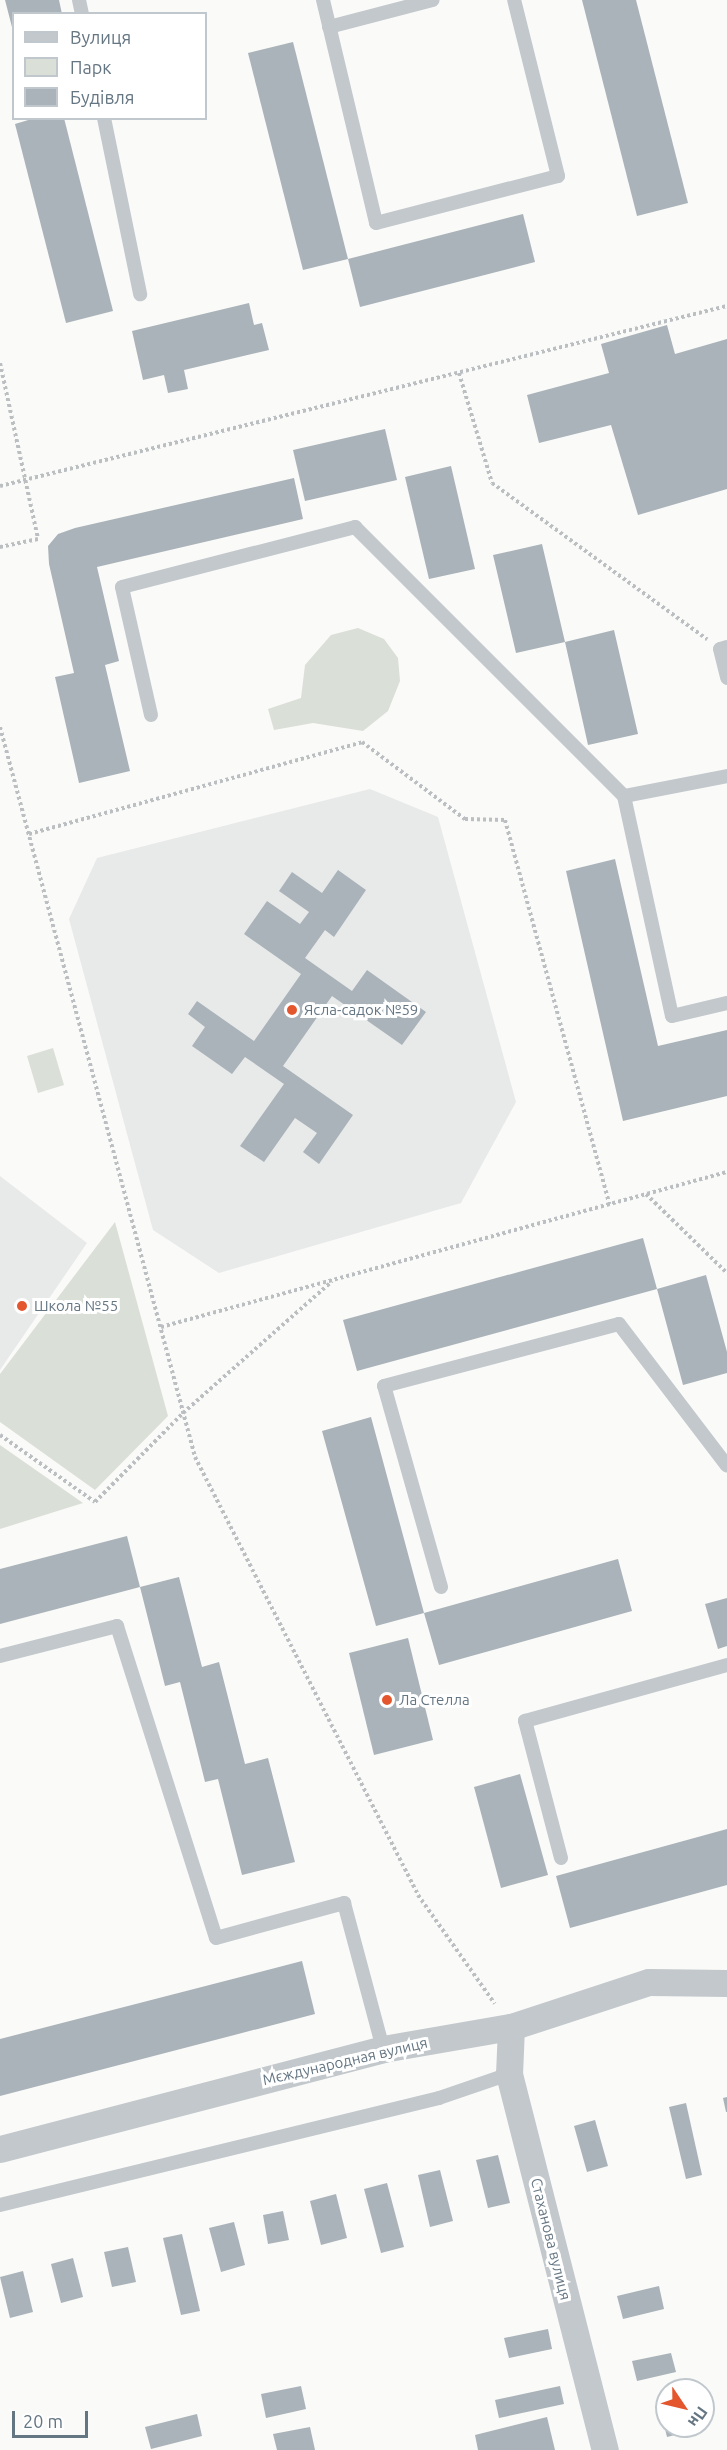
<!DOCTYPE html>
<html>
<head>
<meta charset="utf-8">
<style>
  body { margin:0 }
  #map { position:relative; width:727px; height:2450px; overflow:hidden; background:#fafaf8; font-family:Ubuntu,sans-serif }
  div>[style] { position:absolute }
  .built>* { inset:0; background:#e8e9e9 }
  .green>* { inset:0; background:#dadfd7 }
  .building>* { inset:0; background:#aab3b9 }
  .path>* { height:4px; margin-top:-2px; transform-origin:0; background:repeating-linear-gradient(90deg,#bbbfc2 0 3px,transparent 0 6px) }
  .lane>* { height:14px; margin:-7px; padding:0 7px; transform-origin:7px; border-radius:7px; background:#c3c8cc }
  .street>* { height:27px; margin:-13.5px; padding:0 13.5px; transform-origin:13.5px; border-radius:13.5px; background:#c3c8cc }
  .dots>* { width:16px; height:16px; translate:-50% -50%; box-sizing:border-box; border:3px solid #fff; border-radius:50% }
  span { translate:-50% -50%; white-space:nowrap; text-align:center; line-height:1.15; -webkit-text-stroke:6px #fff; paint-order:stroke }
  .poi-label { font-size:15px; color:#657683 }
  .left { translate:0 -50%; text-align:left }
  .street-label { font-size:15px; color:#657683 }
  .legend { position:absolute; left:12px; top:12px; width:195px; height:108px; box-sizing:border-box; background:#fff; border:2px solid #c1c8cd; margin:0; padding:8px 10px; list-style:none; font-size:18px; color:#657683 }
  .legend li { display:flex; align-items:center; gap:12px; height:30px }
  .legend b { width:30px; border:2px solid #c1c8cd }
  .north { position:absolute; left:655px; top:2378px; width:60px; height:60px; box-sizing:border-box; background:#fff; border:2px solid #c1c8cd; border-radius:50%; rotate:125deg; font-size:16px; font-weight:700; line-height:24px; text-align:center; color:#657683 }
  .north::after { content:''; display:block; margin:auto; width:21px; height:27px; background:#e4572e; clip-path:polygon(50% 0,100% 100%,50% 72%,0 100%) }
  .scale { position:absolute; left:12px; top:2411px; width:76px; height:27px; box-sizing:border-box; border:3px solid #657683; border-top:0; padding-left:8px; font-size:18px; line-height:21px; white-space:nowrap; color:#657683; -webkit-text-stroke:4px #fff; paint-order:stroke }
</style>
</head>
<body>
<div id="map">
  <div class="built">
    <i style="clip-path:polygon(370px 789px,438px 817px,516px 1102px,461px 1203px,219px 1273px,153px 1230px,69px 919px,97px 858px)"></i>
    <i style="clip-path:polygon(0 1176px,87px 1243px,0 1370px)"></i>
  </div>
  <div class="green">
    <i style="clip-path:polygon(358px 628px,384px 639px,398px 658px,400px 681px,388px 711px,363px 731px,313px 723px,274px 730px,268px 709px,301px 698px,305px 665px,331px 635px)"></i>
    <i style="clip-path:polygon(53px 1048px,64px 1085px,38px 1093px,27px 1056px)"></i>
    <i style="clip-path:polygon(115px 1222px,168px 1416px,95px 1490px,0 1422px,0 1374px)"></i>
    <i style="clip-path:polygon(0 1445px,83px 1503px,0 1529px)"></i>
  </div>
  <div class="building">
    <i style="clip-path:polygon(5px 0,59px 0,62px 14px,14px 14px,13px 31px)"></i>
    <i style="clip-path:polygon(582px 0,636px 0,688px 203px,637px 216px)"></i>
    <i style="clip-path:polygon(293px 42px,348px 259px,303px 270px,248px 53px)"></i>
    <i style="clip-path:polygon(35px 118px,64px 118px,113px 311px,66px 323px,15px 124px)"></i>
    <i style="clip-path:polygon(523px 214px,535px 262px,360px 307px,348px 259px)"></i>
    <i style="clip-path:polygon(249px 303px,254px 325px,262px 323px,269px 350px,184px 370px,188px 389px,168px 393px,164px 375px,143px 380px,132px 331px)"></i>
    <i style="clip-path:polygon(667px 325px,675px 354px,727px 339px,727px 489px,638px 515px,611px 425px,539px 443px,527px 395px,609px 373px,601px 344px)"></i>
    <i style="clip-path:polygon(385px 429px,397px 480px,305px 501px,293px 450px)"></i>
    <i style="clip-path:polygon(451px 466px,475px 569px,429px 579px,405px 477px)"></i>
    <i style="clip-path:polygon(294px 478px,303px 519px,97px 567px,119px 661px,105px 665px,130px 771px,79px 783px,55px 677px,74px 673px,49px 564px,48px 546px,58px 534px,75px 528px)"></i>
    <i style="clip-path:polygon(542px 544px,565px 642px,614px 630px,638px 734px,588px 745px,565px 642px,516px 653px,493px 555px)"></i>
    <i style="clip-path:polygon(615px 859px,658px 1046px,727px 1030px,727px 1096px,623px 1121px,566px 871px)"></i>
    <i style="clip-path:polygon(338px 870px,366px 890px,334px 937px,325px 930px,305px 958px,352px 991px,367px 970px,426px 1012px,402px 1045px,332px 996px,283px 1066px,353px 1115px,319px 1164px,303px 1152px,317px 1133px,295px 1118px,264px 1162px,240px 1146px,284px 1084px,245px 1057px,232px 1074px,192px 1046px,205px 1027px,188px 1014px,197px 1001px,254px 1041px,301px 974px,244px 934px,267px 901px,300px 924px,309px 912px,279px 891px,292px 872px,322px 893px)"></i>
    <i style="clip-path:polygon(643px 1238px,657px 1289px,706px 1275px,727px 1352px,727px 1373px,683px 1385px,657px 1289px,357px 1371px,343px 1320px)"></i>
    <i style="clip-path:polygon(371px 1417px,424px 1613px,618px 1559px,632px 1611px,439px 1665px,424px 1613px,376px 1626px,322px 1431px)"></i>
    <i style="clip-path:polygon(127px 1536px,140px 1587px,0 1624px,0 1569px)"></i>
    <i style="clip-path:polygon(179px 1577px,202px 1667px,219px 1662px,245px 1764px,268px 1758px,295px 1862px,242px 1875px,218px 1779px,205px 1782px,180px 1682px,165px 1686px,140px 1587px)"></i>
    <i style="clip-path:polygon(727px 1598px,727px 1646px,718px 1649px,705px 1604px)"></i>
    <i style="clip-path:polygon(408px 1638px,433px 1740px,374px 1755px,349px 1653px)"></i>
    <i style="clip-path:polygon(520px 1774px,548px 1875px,501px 1888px,474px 1787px)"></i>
    <i style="clip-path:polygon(727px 1829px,727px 1885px,570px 1928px,556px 1876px)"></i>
    <i style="clip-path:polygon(302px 1961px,315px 2014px,0 2096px,0 2039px)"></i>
    <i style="clip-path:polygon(727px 2097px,727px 2112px,726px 2112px,723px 2098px)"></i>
    <i style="clip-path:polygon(686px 2103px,702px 2175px,686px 2179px,669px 2107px)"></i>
    <i style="clip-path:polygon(595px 2120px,608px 2166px,587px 2172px,574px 2126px)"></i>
    <i style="clip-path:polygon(498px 2155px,510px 2203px,488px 2208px,476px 2160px)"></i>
    <i style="clip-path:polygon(440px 2170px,453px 2221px,430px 2227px,418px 2175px)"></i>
    <i style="clip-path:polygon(387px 2183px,404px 2247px,381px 2253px,364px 2189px)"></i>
    <i style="clip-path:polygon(336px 2194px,347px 2238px,321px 2245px,310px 2201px)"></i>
    <i style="clip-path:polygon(283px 2211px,289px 2240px,268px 2244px,263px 2215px)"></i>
    <i style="clip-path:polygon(234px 2222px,245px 2265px,221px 2272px,209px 2228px)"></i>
    <i style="clip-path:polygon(182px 2234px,200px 2311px,181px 2315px,163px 2238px)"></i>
    <i style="clip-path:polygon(128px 2247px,136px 2282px,112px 2287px,104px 2252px)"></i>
    <i style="clip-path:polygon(73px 2258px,83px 2297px,61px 2303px,51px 2264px)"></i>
    <i style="clip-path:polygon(23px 2271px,33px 2312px,10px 2318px,0 2277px)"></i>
    <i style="clip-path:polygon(659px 2286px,664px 2309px,623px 2319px,617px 2296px)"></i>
    <i style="clip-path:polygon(548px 2329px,552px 2349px,509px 2358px,504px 2338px)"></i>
    <i style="clip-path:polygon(671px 2353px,676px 2372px,637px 2381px,632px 2361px)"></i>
    <i style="clip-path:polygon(301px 2386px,306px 2409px,266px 2418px,261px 2394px)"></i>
    <i style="clip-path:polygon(560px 2386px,564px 2404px,499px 2418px,495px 2400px)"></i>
    <i style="clip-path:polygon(667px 2402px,667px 2426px,702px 2426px,703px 2428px,667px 2437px,659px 2404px)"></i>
    <i style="clip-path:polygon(197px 2414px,202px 2436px,151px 2449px,145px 2427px)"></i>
    <i style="clip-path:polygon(547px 2417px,555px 2450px,478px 2450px,475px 2435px)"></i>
    <i style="clip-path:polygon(310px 2427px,315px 2450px,277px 2450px,273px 2434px)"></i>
  </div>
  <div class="path">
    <i style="left:0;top:363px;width:180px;rotate:77.8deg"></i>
    <i style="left:38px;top:539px;width:39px;rotate:168deg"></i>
    <i style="left:459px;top:373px;width:115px;rotate:73.3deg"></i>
    <i style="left:492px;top:483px;width:266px;rotate:36deg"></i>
    <i style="left:0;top:486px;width:749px;rotate:-13.91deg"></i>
    <i style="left:0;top:727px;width:756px;rotate:75.04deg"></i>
    <i style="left:195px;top:1457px;width:492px;rotate:63deg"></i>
    <i style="left:418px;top:1895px;width:133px;rotate:54.8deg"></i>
    <i style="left:29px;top:834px;width:345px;rotate:-15.4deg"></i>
    <i style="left:362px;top:742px;width:129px;rotate:36.8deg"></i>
    <i style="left:465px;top:819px;width:40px;rotate:1.4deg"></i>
    <i style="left:505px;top:820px;width:398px;rotate:74.8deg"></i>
    <i style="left:646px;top:1194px;width:113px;rotate:44.3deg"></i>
    <i style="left:161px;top:1327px;width:587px;rotate:-15.32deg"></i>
    <i style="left:0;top:1435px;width:116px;rotate:35.2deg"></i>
    <i style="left:95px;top:1502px;width:125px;rotate:-45.3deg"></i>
    <i style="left:183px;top:1413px;width:199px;rotate:-41.5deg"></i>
  </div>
  <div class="lane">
    <i style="left:79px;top:0;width:14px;rotate:78deg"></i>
    <i style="left:323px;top:0;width:229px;rotate:76.6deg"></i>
    <i style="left:376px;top:223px;width:188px;rotate:-14.5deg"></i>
    <i style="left:558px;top:176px;width:181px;rotate:-104deg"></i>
    <i style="left:329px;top:27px;width:107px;rotate:-14.6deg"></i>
    <i style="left:104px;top:118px;width:180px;rotate:78.4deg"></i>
    <i style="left:727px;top:647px;width:7px;rotate:164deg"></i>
    <i style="left:720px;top:649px;width:30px;rotate:76deg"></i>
    <i style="left:151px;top:715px;width:131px;rotate:-102.8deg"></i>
    <i style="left:122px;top:587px;width:241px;rotate:-14.4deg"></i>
    <i style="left:355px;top:527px;width:380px;rotate:45deg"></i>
    <i style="left:727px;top:776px;width:105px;rotate:169deg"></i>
    <i style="left:624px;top:796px;width:225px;rotate:77.7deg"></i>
    <i style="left:672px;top:1016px;width:57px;rotate:-13.3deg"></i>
    <i style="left:441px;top:1587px;width:209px;rotate:-105.8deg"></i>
    <i style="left:384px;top:1386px;width:243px;rotate:-14.8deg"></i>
    <i style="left:619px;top:1324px;width:178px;rotate:52.7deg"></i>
    <i style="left:0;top:1656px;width:121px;rotate:-14.4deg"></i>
    <i style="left:117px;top:1626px;width:327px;rotate:72.4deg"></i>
    <i style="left:216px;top:1938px;width:133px;rotate:-15.3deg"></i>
    <i style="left:344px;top:1903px;width:151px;rotate:75deg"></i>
    <i style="left:561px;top:1858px;width:142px;rotate:-104.7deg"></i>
    <i style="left:525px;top:1721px;width:210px;rotate:-15.5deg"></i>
    <i style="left:0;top:2205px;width:452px;rotate:-13.7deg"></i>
    <i style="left:439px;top:2098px;width:74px;rotate:-18.9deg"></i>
  </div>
  <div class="street">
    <i style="left:511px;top:2027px;width:47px;rotate:92.4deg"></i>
    <i style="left:509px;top:2074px;width:388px;rotate:75.7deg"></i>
    <i style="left:0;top:2149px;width:396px;rotate:-14.6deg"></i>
    <i style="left:383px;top:2049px;width:130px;rotate:-9.8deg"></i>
    <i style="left:511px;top:2027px;width:145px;rotate:-18.1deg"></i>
    <i style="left:649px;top:1982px;width:78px;rotate:0.7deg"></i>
  </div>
  <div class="dots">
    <i style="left:292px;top:1010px;background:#e4572e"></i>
    <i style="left:22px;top:1306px;background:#e4572e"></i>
    <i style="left:387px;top:1700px;background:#e4572e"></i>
  </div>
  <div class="poi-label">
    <span class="left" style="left:304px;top:1010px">Ясла-садок №59</span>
    <span class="left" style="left:34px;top:1306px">Школа №55</span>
    <span class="left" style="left:399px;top:1700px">Ла Стелла</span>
  </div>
  <div class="street-label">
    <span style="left:345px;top:2061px;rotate:-13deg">Мєждународная вулиця</span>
    <span style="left:551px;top:2239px;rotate:76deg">Стаханова вулиця</span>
  </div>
  <ul class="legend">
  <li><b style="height:8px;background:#c3c8cc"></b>Вулиця</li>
  <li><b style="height:16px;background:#dadfd7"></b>Парк</li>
  <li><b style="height:16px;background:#aab3b9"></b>Будівля</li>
  </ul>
  <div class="north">Пн</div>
  <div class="scale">20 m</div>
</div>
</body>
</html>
